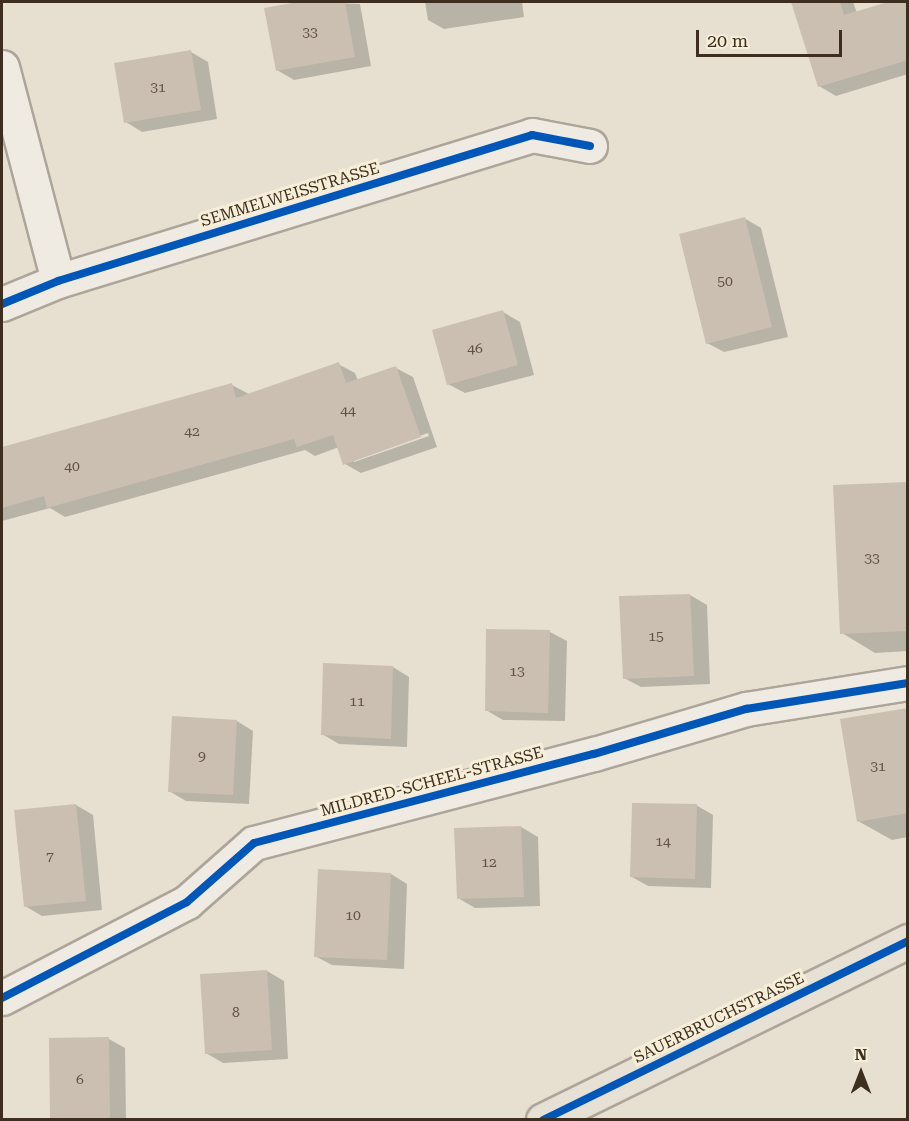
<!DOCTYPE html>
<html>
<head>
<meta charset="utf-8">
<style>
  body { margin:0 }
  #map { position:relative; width:909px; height:1121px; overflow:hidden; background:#e7e0d1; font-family:"Roboto Serif",serif }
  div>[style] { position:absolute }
  .shadow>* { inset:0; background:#0003 }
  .building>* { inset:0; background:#cbbfb2 }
  .roads { filter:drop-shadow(2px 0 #ada599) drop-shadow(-2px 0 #ada599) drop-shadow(0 2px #ada599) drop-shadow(0 -2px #ada599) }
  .minor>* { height:33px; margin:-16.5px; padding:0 16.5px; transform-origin:16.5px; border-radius:16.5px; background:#efebe3 }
  .primary>* { height:33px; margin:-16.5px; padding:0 16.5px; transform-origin:16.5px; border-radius:16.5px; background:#e6e1d4 }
  .cycleway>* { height:8px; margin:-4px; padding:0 4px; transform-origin:4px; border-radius:4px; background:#0057b8 }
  span { translate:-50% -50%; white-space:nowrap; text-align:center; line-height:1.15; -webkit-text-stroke:6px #f7eed8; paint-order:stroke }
  .number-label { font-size:14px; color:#605244 }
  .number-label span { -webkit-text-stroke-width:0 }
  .street-label { font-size:16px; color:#3d2e20 }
  .frame { position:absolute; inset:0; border:3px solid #3d2e20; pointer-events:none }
  .north { position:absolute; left:831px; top:1043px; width:60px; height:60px; -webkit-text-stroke:4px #f7eed8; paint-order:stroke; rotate:0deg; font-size:16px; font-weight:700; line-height:24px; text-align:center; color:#3d2e20 }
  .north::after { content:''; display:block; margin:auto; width:21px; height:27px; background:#3d2e20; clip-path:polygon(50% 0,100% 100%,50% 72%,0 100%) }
  .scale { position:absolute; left:696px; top:30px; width:146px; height:27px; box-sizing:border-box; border:3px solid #3d2e20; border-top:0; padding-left:8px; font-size:18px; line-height:21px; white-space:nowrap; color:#3d2e20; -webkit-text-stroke:4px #f7eed8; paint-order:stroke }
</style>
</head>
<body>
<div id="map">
  <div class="shadow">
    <i style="clip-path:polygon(306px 2px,360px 4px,371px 66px,294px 80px,277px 70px,266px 9px)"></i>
    <i style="clip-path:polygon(425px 2px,522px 2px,524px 17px,444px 29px,428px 20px)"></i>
    <i style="clip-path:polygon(792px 2px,853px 2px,857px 13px,893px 2px,908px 2px,908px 74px,836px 96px,819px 86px)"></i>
    <i style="clip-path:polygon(191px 52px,208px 62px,217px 119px,142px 132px,126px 122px)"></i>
    <i style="clip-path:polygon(744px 218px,761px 228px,788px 337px,724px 352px,707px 343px)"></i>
    <i style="clip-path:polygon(503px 312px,520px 322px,534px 375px,465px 393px,448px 384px)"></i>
    <i style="clip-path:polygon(evenodd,338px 364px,355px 373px,358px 381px,396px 368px,413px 377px,437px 447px,361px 473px,345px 464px,339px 447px,315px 456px,305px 450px,65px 517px,50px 508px,2px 521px,2px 448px,232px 385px,249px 394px,338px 364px,428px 433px,429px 436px,354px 462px,354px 459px,428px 433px)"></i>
    <i style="clip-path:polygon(908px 483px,908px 651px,875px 653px,842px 633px)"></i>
    <i style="clip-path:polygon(690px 595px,707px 605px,710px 684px,641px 687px,624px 678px,621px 598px)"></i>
    <i style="clip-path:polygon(550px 632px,567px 641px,565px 721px,503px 720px,486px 710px)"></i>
    <i style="clip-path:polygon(393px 667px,409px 677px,407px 747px,339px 744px,322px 734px)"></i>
    <i style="clip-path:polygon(908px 709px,908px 837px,892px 840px,858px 821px)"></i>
    <i style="clip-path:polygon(237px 721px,253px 731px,249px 804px,186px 801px,169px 791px)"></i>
    <i style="clip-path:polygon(76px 805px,93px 815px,102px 910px,42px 916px,25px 906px)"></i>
    <i style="clip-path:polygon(696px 805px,713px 815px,711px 888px,648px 886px,632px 877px)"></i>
    <i style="clip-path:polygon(521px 827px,538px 837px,540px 906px,475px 908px,458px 898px)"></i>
    <i style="clip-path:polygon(391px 874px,407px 884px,404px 969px,332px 965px,315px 956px)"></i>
    <i style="clip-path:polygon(267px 971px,284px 981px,288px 1059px,223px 1063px,206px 1053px)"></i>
    <i style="clip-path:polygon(109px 1039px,125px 1048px,126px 1120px,52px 1120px,51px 1040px)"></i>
  </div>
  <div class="building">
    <i style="clip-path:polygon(297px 2px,345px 2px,355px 57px,276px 71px,264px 8px)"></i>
    <i style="clip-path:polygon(791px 2px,840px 2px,844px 15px,888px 2px,908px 2px,908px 60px,818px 87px)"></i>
    <i style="clip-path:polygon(191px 50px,201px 110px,124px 123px,114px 63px)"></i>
    <i style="clip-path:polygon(745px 217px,772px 327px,706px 344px,679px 234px)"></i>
    <i style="clip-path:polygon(503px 310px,518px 365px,447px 385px,432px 330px)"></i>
    <i style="clip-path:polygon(339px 362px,346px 383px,396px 366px,421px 437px,343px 465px,333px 435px,297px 447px,294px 439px,47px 508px,44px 496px,2px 508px,2px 447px,232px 383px,236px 398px)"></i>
    <i style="clip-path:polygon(908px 482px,908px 631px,840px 634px,833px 485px)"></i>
    <i style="clip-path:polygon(690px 594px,694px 676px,623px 679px,619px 596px)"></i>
    <i style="clip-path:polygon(486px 629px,550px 630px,548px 713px,485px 711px)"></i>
    <i style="clip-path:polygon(323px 663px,393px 666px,391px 739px,321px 735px)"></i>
    <i style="clip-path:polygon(908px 708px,908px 813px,857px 822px,840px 719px)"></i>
    <i style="clip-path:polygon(172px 716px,237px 720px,233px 795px,168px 792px)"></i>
    <i style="clip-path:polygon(632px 803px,697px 804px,695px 879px,630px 877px)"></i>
    <i style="clip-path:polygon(76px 804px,86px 901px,24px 907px,14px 810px)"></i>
    <i style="clip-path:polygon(521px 826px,524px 897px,457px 899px,454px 828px)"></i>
    <i style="clip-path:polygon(318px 869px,391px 873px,387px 960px,314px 957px)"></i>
    <i style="clip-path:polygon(267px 970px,272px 1050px,205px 1054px,200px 974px)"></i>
    <i style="clip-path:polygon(109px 1037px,110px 1119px,50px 1119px,49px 1038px)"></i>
  </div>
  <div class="roads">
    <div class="minor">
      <i style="left:2px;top:67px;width:221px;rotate:75.3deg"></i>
      <i style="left:2px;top:304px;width:61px;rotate:-22.3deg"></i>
      <i style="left:58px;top:281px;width:496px;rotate:-17.1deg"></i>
      <i style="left:532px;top:135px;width:59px;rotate:10.7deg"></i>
      <i style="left:2px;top:998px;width:208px;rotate:-27.4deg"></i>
      <i style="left:187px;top:902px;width:89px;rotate:-41.4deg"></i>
      <i style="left:254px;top:843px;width:351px;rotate:-14.7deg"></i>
      <i style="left:594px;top:754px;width:159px;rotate:-16.5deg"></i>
      <i style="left:746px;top:709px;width:164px;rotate:-9.1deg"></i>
    </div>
    <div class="primary">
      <i style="left:543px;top:1120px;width:407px;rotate:-26.1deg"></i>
    </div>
  </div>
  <div class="cycleway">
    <i style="left:2px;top:304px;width:61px;rotate:-22.3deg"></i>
    <i style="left:58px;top:281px;width:496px;rotate:-17.1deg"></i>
    <i style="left:532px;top:135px;width:59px;rotate:10.7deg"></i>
    <i style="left:2px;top:998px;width:208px;rotate:-27.4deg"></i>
    <i style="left:187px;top:902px;width:89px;rotate:-41.4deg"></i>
    <i style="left:254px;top:843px;width:351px;rotate:-14.7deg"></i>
    <i style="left:594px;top:754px;width:159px;rotate:-16.5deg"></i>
    <i style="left:746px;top:709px;width:164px;rotate:-9.1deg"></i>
    <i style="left:543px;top:1120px;width:407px;rotate:-26.1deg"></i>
  </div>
  <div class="number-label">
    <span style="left:310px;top:32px">33</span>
    <span style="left:158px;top:87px">31</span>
    <span style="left:725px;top:281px">50</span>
    <span style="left:475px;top:348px">46</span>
    <span style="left:348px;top:410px">44</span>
    <span style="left:192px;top:431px">42</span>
    <span style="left:72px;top:466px">40</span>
    <span style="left:872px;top:558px">33</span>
    <span style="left:656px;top:636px">15</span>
    <span style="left:517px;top:671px">13</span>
    <span style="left:357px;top:701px">11</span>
    <span style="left:202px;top:756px">9</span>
    <span style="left:878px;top:766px">31</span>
    <span style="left:663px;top:841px">14</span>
    <span style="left:50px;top:856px">7</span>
    <span style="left:489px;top:862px">12</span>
    <span style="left:353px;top:915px">10</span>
    <span style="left:236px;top:1012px">8</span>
    <span style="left:80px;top:1079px">6</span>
  </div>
  <div class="street-label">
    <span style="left:290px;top:195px;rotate:-17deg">SEMMELWEISSTRASSE</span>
    <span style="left:432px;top:782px;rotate:-15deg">MILDRED-SCHEEL-STRASSE</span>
    <span style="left:719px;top:1018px;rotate:-26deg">SAUERBRUCHSTRASSE</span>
  </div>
  <div class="frame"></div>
  <div class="north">N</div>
  <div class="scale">20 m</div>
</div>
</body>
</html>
